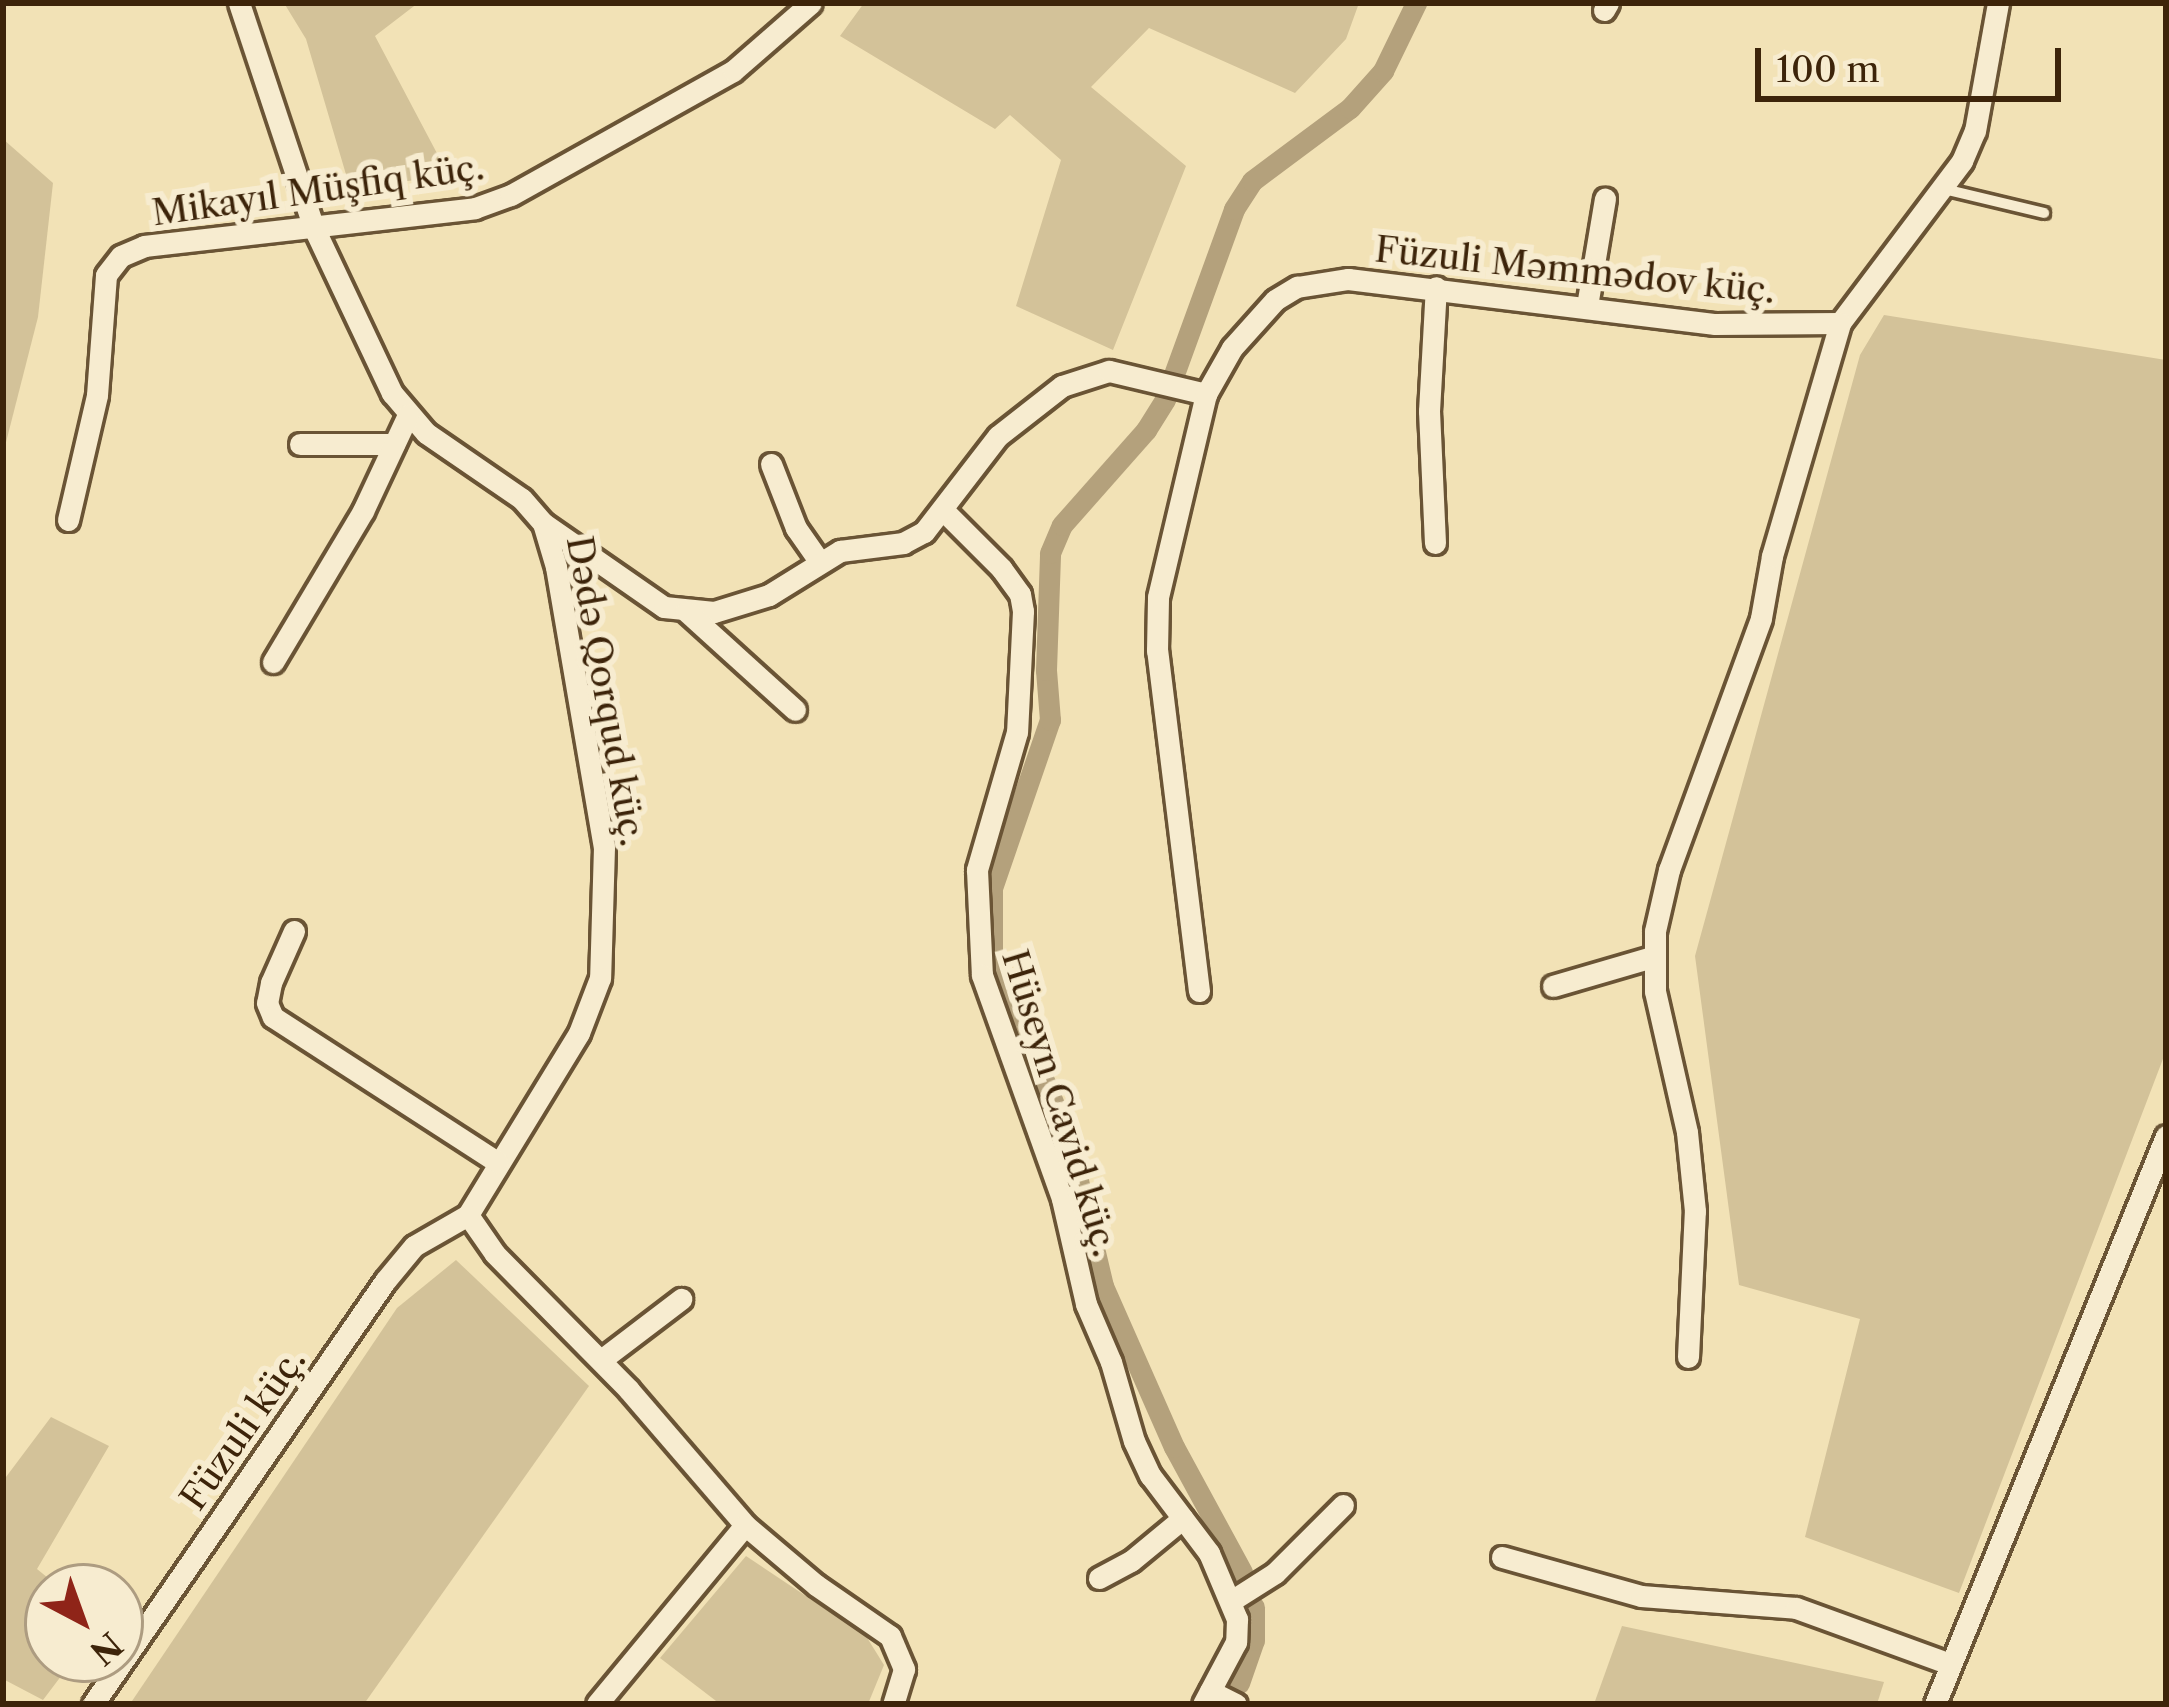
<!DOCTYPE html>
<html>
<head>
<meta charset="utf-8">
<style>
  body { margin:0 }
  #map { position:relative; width:2169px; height:1707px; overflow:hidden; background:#f2e2b6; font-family:"Libre Caslon Text",serif }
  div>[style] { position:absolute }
  .green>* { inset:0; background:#d3c299 }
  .canal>* { height:21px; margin:-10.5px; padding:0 10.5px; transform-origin:10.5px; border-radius:10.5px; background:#b4a17c }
  .roads { filter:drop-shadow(3px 0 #6a5435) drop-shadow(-3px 0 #6a5435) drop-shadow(0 3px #6a5435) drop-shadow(0 -3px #6a5435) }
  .lane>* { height:10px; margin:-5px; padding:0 5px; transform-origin:5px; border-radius:5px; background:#f7ecd0 }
  .street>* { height:21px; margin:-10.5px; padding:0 10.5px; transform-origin:10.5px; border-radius:10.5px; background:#f7ecd0 }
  span { translate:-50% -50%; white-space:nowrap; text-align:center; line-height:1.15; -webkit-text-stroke:12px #f7ecd0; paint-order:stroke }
  .street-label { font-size:36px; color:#3d240a }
  .frame { position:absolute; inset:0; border:6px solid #3d240a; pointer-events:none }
  .north { position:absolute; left:24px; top:1563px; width:120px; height:120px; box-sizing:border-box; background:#f7ecd0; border:3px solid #ad9c81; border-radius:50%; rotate:139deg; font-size:33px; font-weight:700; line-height:48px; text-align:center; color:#3d240a }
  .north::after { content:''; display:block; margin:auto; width:42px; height:54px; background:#8f2418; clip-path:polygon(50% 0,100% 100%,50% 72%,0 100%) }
  .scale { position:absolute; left:1755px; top:48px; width:306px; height:54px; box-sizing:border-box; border:6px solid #3d240a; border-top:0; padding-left:15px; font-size:36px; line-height:42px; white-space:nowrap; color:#3d240a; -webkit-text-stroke:9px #f7ecd0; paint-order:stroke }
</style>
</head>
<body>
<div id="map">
  <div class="green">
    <i style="clip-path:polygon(284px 3px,418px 3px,375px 36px,449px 176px,350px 188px,306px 39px)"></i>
    <i style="clip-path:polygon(864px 3px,1359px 3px,1346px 39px,1295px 93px,1149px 28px,1091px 87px,1186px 166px,1113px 350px,1016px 306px,1061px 160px,1010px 115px,995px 129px,840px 36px)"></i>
    <i style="clip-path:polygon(3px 139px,53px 183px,38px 317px,3px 454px)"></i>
    <i style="clip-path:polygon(1884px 315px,2166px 360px,2166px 1051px,1959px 1593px,1805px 1537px,1860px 1319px,1739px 1285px,1695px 956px,1860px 355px)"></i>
    <i style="clip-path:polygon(456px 1260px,589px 1386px,364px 1704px,130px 1704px,397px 1308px)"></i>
    <i style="clip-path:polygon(51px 1417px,109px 1446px,37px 1569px,59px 1587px,48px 1587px,48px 1659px,74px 1659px,43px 1700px,3px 1679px,3px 1481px)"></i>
    <i style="clip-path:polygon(746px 1556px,866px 1636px,884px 1665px,868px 1704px,720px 1704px,660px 1658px)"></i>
    <i style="clip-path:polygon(1622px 1626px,1884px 1682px,1877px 1704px,1594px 1704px)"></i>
  </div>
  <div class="canal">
    <i style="left:1242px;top:1572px;width:142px;rotate:-118.5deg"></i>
    <i style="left:1174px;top:1447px;width:176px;rotate:-113.8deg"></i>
    <i style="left:1103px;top:1286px;width:152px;rotate:-103.3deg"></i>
    <i style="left:1068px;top:1138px;width:198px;rotate:-112.6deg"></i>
    <i style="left:992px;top:955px;width:67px;rotate:-90deg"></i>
    <i style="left:992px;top:888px;width:178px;rotate:-71deg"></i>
    <i style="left:1050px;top:720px;width:50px;rotate:-94.6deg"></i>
    <i style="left:1046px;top:670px;width:117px;rotate:-88deg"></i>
    <i style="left:1050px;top:553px;width:30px;rotate:-67deg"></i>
    <i style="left:1062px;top:525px;width:127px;rotate:-48.5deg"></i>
    <i style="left:1146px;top:430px;width:36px;rotate:-58deg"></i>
    <i style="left:1165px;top:399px;width:202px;rotate:-70deg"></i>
    <i style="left:1234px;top:209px;width:33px;rotate:-57deg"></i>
    <i style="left:1252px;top:181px;width:122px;rotate:-36.7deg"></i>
    <i style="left:1350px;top:108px;width:50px;rotate:-48.3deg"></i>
    <i style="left:1383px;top:71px;width:76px;rotate:-64.1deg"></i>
    <i style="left:1239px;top:1683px;width:46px;rotate:-70.8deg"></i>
    <i style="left:1254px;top:1640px;width:33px;rotate:-90deg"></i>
  </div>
  <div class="roads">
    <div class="lane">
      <i style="left:1944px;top:189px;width:103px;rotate:13.5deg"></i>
    </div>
    <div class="street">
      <i style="left:239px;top:3px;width:235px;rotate:71.6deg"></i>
      <i style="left:313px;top:226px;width:185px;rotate:64.7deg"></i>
      <i style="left:392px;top:393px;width:52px;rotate:49.6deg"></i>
      <i style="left:426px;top:433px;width:116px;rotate:34.5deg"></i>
      <i style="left:522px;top:499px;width:32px;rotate:49deg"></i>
      <i style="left:543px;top:523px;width:46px;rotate:73.5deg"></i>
      <i style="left:556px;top:567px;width:284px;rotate:80.3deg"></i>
      <i style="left:604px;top:847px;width:131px;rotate:91.7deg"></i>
      <i style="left:600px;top:978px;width:59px;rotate:110.9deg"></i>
      <i style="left:579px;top:1033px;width:213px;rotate:121.4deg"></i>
      <i style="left:468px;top:1215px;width:47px;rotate:55.3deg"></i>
      <i style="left:495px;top:1254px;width:191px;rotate:45.4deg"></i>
      <i style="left:629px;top:1390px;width:178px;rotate:49.3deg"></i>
      <i style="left:745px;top:1525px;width:93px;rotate:40.2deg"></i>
      <i style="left:816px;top:1585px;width:90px;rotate:34.6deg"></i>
      <i style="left:890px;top:1636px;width:36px;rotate:67deg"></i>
      <i style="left:904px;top:1669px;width:37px;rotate:107deg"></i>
      <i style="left:1604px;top:10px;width:8px;rotate:-60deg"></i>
      <i style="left:1587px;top:306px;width:109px;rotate:-80.5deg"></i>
      <i style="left:300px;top:444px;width:94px"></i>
      <i style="left:771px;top:464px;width:69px;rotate:68.7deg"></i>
      <i style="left:796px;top:528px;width:40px;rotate:55.1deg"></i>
      <i style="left:944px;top:511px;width:81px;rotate:45deg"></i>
      <i style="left:1001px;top:568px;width:32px;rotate:54deg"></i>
      <i style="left:1020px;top:594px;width:17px;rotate:80deg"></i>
      <i style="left:1023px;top:611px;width:121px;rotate:92.8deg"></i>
      <i style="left:1017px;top:732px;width:144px;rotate:106.2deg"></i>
      <i style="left:977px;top:870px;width:105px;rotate:87.3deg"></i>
      <i style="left:982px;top:975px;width:238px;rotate:70.3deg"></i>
      <i style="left:1062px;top:1199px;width:108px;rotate:77.1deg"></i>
      <i style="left:1086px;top:1304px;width:63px;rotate:66.7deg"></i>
      <i style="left:1111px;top:1362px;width:82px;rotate:73.8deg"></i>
      <i style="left:1134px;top:1441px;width:38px;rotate:65deg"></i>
      <i style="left:1150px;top:1475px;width:98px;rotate:52.9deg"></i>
      <i style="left:1209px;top:1553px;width:72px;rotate:67deg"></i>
      <i style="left:1237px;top:1619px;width:23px;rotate:92deg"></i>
      <i style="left:1236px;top:1642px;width:70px;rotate:118deg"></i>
      <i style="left:68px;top:520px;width:128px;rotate:-76.9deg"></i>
      <i style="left:97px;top:395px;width:120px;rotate:-85.7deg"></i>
      <i style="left:106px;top:275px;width:24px;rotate:-52deg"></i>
      <i style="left:121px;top:256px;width:25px;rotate:-23deg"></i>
      <i style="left:144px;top:246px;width:333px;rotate:-6.5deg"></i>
      <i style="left:475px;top:208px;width:38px;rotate:-20deg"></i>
      <i style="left:511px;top:195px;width:254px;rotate:-29.2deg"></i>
      <i style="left:733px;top:71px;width:103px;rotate:-41.1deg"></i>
      <i style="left:543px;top:523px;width:147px;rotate:34.8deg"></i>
      <i style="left:664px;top:607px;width:50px;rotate:5.7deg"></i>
      <i style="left:714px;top:612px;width:58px;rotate:-17.2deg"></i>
      <i style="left:769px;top:595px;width:84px;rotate:-31.8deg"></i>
      <i style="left:840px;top:551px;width:64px;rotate:-7.2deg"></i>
      <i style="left:903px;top:543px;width:24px;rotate:-28deg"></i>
      <i style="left:924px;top:532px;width:121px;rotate:-52.4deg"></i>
      <i style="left:998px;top:436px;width:81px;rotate:-38deg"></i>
      <i style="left:1062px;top:386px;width:49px;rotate:-17.7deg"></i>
      <i style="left:1109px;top:371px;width:100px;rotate:13.3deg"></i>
      <i style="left:1435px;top:543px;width:132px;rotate:-92.6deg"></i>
      <i style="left:1429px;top:411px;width:124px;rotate:-86.8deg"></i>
      <i style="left:686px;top:611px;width:147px;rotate:42.2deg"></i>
      <i style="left:273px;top:662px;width:176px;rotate:-59.2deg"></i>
      <i style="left:363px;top:511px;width:106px;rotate:-64.9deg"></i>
      <i style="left:294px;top:931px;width:57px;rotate:113.9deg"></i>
      <i style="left:271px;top:983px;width:20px;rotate:101deg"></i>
      <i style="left:267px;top:1003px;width:15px;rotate:67deg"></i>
      <i style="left:273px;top:1017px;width:267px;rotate:32.9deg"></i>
      <i style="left:1553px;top:986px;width:103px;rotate:-16.3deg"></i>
      <i style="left:1199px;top:991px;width:343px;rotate:-97deg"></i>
      <i style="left:1157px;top:651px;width:54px;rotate:-88.9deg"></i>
      <i style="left:1158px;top:597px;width:209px;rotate:-76.7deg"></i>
      <i style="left:1206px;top:394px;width:53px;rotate:-60.5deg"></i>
      <i style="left:1232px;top:348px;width:64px;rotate:-48.1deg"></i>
      <i style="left:1275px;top:300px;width:26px;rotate:-31deg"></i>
      <i style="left:1297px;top:287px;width:52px;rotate:-8.9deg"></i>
      <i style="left:1348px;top:279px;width:370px;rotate:7deg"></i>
      <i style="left:1715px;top:324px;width:125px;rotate:-0.5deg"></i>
      <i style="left:1840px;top:323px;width:203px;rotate:-53deg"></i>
      <i style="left:1962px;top:161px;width:33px;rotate:-67deg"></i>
      <i style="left:1975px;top:131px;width:130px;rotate:-79.8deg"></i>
      <i style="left:1688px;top:1357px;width:146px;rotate:-87.3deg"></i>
      <i style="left:1695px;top:1211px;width:79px;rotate:-95.8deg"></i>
      <i style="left:1687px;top:1132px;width:145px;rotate:-102.8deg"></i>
      <i style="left:1655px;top:991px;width:60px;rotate:-90deg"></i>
      <i style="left:1655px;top:931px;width:63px;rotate:-77.1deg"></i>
      <i style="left:1669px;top:870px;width:268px;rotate:-69.9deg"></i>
      <i style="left:1761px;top:618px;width:63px;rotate:-79.9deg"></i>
      <i style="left:1772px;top:556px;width:243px;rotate:-73.7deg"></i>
      <i style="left:601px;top:1360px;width:101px;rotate:-37.3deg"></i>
      <i style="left:1502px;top:1557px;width:144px;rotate:15.7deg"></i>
      <i style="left:1641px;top:1596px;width:155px;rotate:4.4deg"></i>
      <i style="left:1796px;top:1608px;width:164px;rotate:20deg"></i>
      <i style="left:1099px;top:1578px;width:36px;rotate:-28deg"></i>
      <i style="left:1131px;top:1561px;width:67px;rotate:-39.6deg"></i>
      <i style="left:1231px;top:1601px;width:52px;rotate:-32.5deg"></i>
      <i style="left:1275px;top:1573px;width:96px;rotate:-45deg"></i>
      <i style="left:1210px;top:1691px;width:29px;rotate:27deg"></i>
      <i style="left:93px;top:1704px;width:514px;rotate:-55.38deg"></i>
      <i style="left:385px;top:1281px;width:45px;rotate:-50.4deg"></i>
      <i style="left:414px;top:1246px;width:62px;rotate:-29.9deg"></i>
      <i style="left:597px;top:1704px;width:232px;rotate:-50.4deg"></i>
      <i style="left:1935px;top:1704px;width:613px;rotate:-67.87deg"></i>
    </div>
  </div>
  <div class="street-label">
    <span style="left:318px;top:190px;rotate:-8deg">Mikayıl Müşfiq küç.</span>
    <span style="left:1575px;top:270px;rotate:6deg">Füzuli Məmmədov küç.</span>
    <span style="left:606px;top:691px;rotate:80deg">Dədə Qorqud küç.</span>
    <span style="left:1060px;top:1103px;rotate:73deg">Hüseyn Cavid küç.</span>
    <span style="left:243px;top:1429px;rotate:-55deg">Füzuli küç.</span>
  </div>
  <div class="frame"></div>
  <div class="north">N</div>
  <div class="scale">100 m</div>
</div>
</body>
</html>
